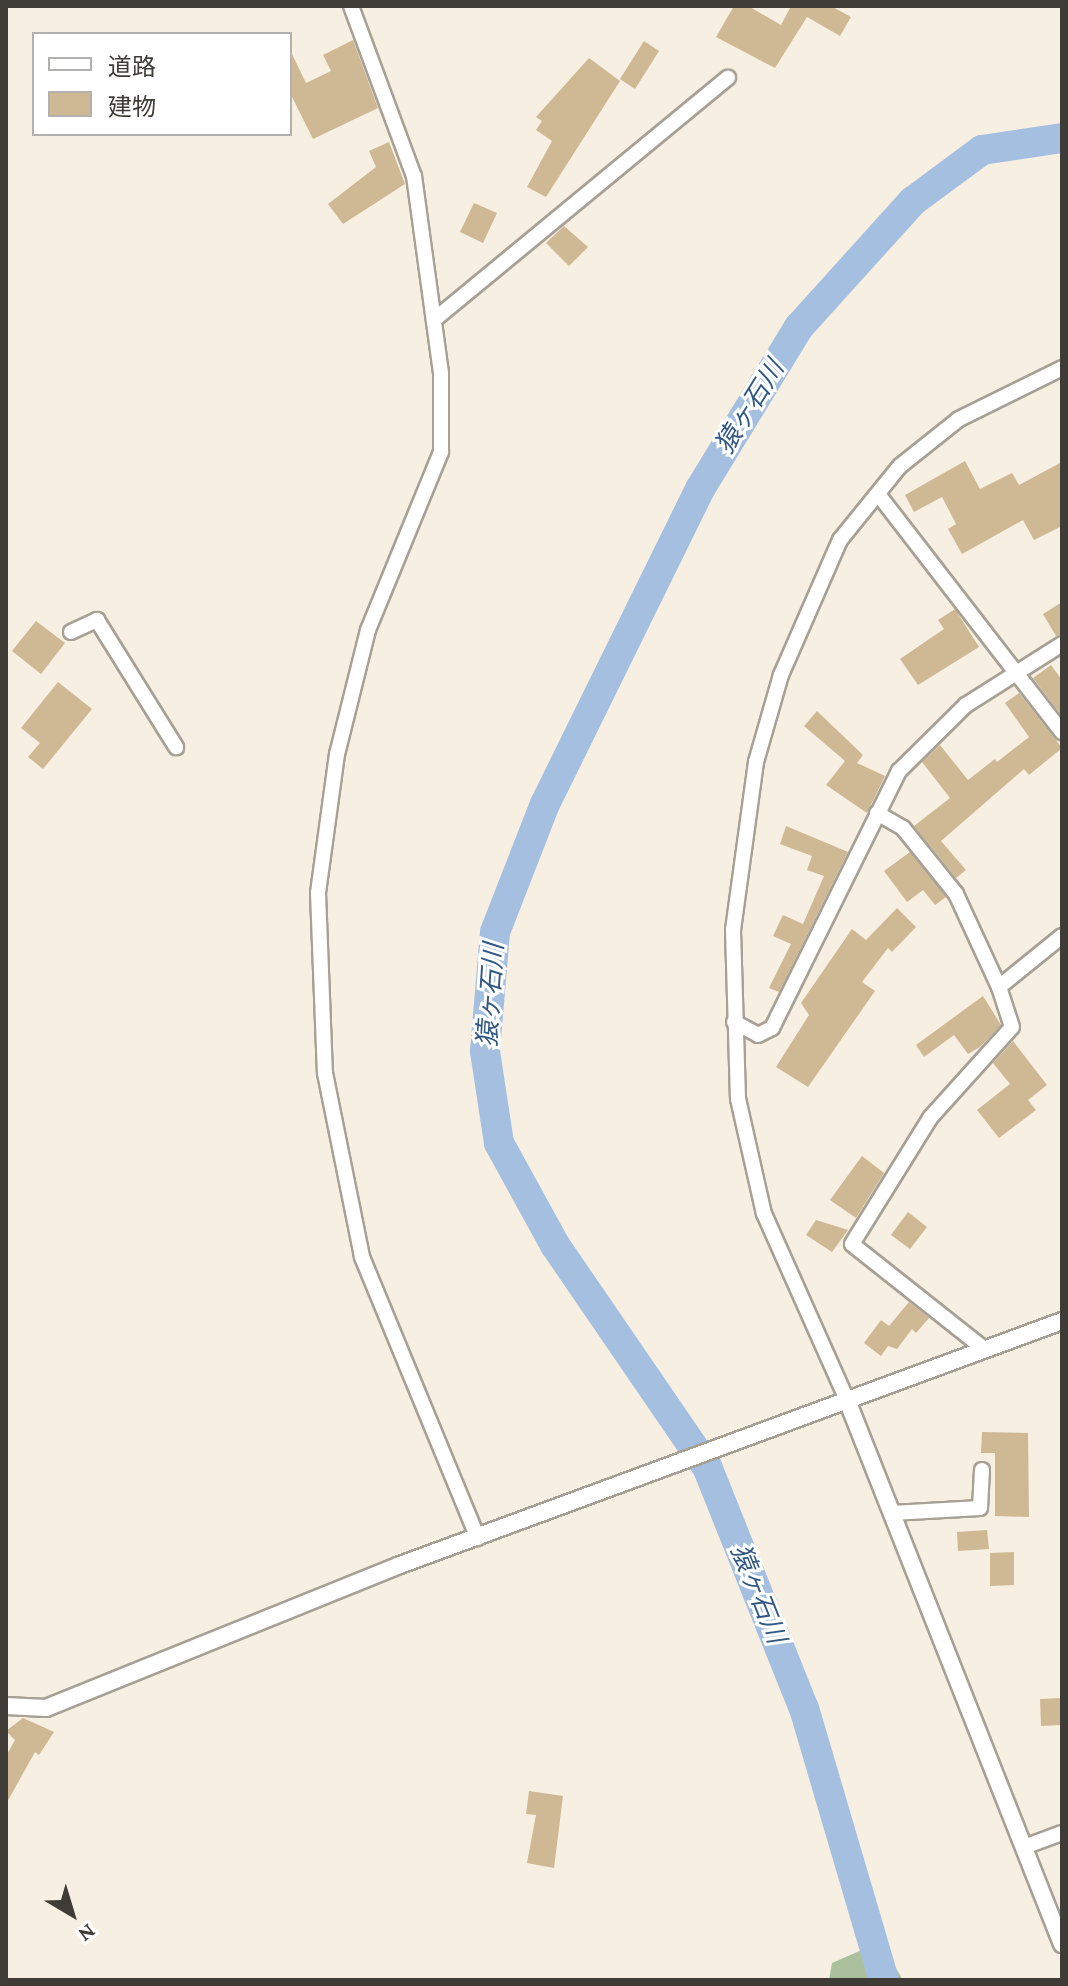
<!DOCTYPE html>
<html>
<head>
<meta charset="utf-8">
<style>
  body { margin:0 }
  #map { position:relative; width:1068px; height:1986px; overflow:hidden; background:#f7efe2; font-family:"Crimson Pro","Noto Sans JP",serif }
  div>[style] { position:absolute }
  .forest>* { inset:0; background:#abc09c }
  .river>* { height:30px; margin:-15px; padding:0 15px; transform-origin:15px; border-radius:15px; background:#a4bfe0 }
  .building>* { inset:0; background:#cfb894 }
  .roads { filter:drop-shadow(2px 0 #a7a094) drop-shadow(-2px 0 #a7a094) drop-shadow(0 2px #a7a094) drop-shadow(0 -2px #a7a094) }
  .minor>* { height:14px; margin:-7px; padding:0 7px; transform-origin:7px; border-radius:7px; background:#fff }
  .tertiary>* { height:16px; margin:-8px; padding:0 8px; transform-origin:8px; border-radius:8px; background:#fff }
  span { translate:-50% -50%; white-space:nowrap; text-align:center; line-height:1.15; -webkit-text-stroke:6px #fff; paint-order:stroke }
  .water-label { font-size:26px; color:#315784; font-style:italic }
  .frame { position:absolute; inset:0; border:8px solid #3f3c37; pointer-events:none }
  .legend { position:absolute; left:32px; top:32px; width:260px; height:104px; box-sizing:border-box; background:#fff; border:2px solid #b2b1af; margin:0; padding:10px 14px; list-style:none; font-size:24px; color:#3f3c37 }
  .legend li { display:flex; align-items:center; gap:16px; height:40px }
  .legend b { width:40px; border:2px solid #b2b1af }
  .north { position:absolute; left:32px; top:1874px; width:80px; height:80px; -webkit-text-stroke:6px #fff; paint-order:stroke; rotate:142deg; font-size:22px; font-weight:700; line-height:32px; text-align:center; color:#3f3c37 }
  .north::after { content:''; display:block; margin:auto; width:28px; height:36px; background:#3f3c37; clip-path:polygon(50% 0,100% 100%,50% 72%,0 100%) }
</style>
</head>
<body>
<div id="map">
  <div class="forest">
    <i style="clip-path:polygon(880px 1942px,903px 1980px,829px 1980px,832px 1963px)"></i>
  </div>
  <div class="river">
    <i style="left:884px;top:1980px;width:283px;rotate:-106.4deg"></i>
    <i style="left:804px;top:1709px;width:261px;rotate:-111.8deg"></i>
    <i style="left:707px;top:1467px;width:269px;rotate:-124.4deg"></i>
    <i style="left:555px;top:1245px;width:116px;rotate:-118.8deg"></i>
    <i style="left:499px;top:1143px;width:93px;rotate:-98.7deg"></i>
    <i style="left:485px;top:1051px;width:119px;rotate:-85.2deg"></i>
    <i style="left:495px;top:932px;width:137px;rotate:-68.7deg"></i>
    <i style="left:545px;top:804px;width:351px;rotate:-63.8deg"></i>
    <i style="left:700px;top:489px;width:190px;rotate:-58.6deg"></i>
    <i style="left:799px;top:327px;width:170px;rotate:-47.9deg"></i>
    <i style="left:913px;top:201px;width:86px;rotate:-36.5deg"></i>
    <i style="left:982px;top:150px;width:81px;rotate:-8.5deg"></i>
  </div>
  <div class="building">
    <i style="clip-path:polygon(734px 6px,748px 6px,781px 25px,790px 8px,786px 6px,831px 6px,851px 17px,840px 36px,807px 17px,775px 68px,716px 37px)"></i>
    <i style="clip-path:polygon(353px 40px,378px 108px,313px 139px,290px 93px,290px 50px,306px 83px,331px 71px,323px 55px)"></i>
    <i style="clip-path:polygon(644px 41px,659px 51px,635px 89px,620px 79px)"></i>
    <i style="clip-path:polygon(589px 58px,620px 81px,546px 197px,527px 187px,552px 141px,536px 130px,542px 121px,536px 117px)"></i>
    <i style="clip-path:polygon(389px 142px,405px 184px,343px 224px,328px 204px,376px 167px,369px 151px)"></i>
    <i style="clip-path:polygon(474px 203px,497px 213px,483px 243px,460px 232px)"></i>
    <i style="clip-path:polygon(564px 226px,588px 247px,569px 266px,546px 243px)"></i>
    <i style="clip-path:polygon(965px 461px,980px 489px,1012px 473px,1019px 485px,1062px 462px,1062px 526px,1034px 540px,1023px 520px,962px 554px,948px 529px,956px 524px,942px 497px,914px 512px,905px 495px)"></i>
    <i style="clip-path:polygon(1062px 602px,1062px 634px,1056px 636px,1043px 614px)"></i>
    <i style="clip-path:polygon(955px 609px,979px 647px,918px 685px,900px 659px,944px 629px,938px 620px)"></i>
    <i style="clip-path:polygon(36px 621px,65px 643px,41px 674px,12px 651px)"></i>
    <i style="clip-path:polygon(1051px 665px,1062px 680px,1062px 716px,1033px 678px)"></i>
    <i style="clip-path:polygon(58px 682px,92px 709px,43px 769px,28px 757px,40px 743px,21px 728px)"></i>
    <i style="clip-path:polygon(1019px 693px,1062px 748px,1029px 775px,1024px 769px,941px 841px,966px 870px,956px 878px,914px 826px,950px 798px,922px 762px,940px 745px,968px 780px,995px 759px,997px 762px,1029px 737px,1005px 703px)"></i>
    <i style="clip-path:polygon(817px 711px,863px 755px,857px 763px,885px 776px,867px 813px,826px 785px,845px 761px,804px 726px)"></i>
    <i style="clip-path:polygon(786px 826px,848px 852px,779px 992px,769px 988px,791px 944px,773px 936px,783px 915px,803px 924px,824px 876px,807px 870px,812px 856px,780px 844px)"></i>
    <i style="clip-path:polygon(910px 852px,946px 897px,935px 905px,923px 890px,907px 902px,884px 871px)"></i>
    <i style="clip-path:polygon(897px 908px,916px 927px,892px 952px,888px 948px,862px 982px,875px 991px,808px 1087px,776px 1067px,809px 1015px,801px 1003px,852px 929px,866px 940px)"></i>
    <i style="clip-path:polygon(983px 996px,1001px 1025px,980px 1047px,968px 1054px,954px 1035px,924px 1057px,916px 1045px)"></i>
    <i style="clip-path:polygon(1013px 1041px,1047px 1085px,1028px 1100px,1036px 1110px,999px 1138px,977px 1110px,1010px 1084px,993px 1063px)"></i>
    <i style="clip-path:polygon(862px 1156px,884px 1173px,856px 1218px,830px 1200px)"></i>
    <i style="clip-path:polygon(908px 1212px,927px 1227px,910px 1249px,891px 1235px)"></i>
    <i style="clip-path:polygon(816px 1220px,848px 1230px,832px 1252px,806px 1235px)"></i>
    <i style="clip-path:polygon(909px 1302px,929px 1318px,916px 1333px,912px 1329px,897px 1349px,888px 1346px,881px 1356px,864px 1343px,881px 1320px,889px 1326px)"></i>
    <i style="clip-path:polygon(982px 1432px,1028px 1433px,1029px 1517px,995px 1516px,995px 1453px,981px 1453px)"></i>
    <i style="clip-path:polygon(987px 1530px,989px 1549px,958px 1551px,957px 1532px)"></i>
    <i style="clip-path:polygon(1014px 1552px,1014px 1585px,990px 1586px,990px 1553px)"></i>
    <i style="clip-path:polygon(1062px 1698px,1062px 1725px,1041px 1726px,1040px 1699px)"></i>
    <i style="clip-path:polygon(23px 1718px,54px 1732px,39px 1755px,35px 1752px,6px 1804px,6px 1756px,15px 1740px,6px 1731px)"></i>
    <i style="clip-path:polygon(529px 1791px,563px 1796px,554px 1868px,527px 1863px,536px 1815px,526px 1814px)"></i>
  </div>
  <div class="roads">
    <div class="minor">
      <i style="left:351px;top:6px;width:181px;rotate:69.7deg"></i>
      <i style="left:414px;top:176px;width:199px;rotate:82.2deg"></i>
      <i style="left:441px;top:373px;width:79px;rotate:90deg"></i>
      <i style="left:441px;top:452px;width:192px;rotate:112.3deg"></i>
      <i style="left:368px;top:630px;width:128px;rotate:104deg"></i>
      <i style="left:337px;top:754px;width:140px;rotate:97.8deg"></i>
      <i style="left:318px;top:893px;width:180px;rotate:87.8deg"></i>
      <i style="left:325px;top:1073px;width:188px;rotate:78.6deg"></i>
      <i style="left:362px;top:1257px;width:304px;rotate:67.6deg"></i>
      <i style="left:434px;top:320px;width:381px;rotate:-39.5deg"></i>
      <i style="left:878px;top:494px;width:301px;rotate:52.3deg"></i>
      <i style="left:71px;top:632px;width:29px;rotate:-25deg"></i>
      <i style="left:97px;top:620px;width:150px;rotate:58.1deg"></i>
      <i style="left:877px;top:813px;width:30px;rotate:30deg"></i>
      <i style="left:903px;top:828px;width:85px;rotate:51.2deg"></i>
      <i style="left:956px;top:894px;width:102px;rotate:65.2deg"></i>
      <i style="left:734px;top:1022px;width:27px;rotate:28deg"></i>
      <i style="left:758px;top:1035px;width:16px;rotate:-27deg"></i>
      <i style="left:772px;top:1028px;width:287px;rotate:-63.7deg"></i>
      <i style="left:899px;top:771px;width:94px;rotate:-44.6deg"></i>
      <i style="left:966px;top:705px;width:114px;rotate:-32.4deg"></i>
      <i style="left:983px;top:1348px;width:167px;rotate:-141.6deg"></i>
      <i style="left:852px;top:1244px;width:148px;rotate:-58.2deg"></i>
      <i style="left:930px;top:1118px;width:122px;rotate:-48deg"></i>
      <i style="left:1012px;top:1027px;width:42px;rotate:-108deg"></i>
      <i style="left:999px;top:987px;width:81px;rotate:-39deg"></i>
      <i style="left:847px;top:1400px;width:204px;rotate:-114deg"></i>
      <i style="left:764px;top:1214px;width:118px;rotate:-102.7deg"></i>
      <i style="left:738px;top:1099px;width:169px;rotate:-91.7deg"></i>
      <i style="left:733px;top:930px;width:170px;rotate:-82.2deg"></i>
      <i style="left:756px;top:762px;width:91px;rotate:-74deg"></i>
      <i style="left:781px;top:675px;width:147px;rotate:-66.4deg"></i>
      <i style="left:840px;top:540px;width:95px;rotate:-51deg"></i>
      <i style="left:900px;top:466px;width:75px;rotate:-38.5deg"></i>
      <i style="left:959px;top:419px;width:115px;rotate:-26.3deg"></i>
      <i style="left:892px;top:1513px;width:88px;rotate:-3.3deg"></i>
      <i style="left:980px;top:1508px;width:38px;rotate:-87deg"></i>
      <i style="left:1024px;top:1847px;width:40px;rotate:-20.2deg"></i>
    </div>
    <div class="tertiary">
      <i style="left:847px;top:1400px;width:585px;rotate:68.44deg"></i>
      <i style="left:6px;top:1706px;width:40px;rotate:2.9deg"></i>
      <i style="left:46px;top:1708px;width:382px;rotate:-22deg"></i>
      <i style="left:400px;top:1565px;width:706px;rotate:-20.23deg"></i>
    </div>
  </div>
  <div class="water-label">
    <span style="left:750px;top:407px;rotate:-58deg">猿ヶ石川</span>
    <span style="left:491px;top:995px;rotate:-86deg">猿ヶ石川</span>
    <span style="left:758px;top:1594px;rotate:68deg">猿ヶ石川</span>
  </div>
  <div class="frame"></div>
  <ul class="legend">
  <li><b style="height:10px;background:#fff"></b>道路</li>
  <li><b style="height:22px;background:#cfb894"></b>建物</li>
  </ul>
  <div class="north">N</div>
</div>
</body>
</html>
